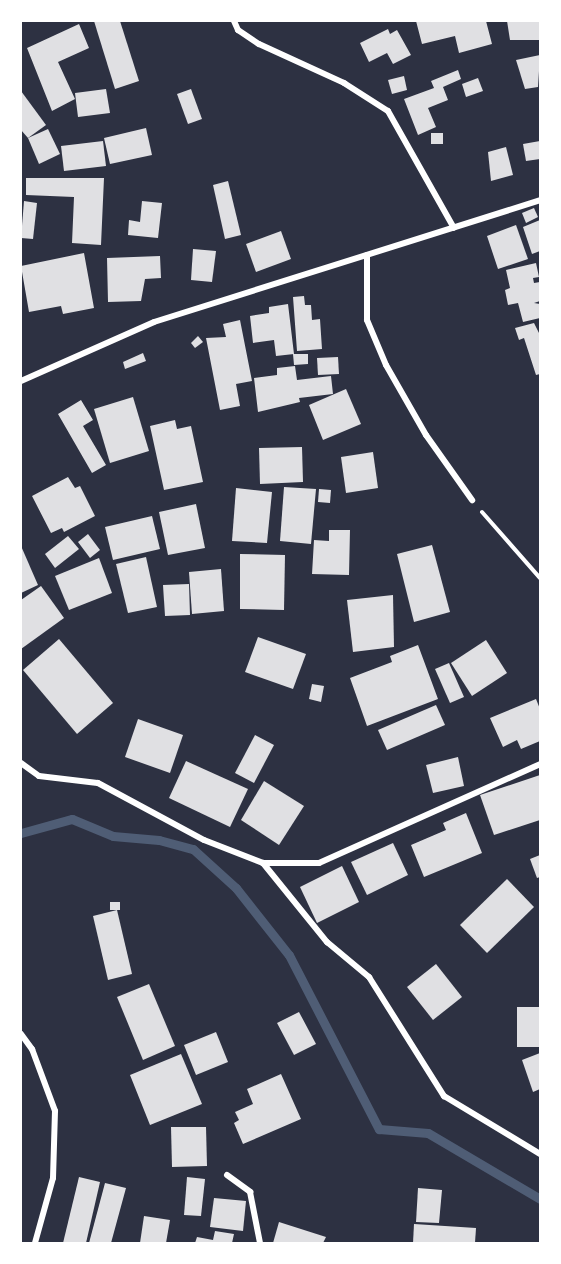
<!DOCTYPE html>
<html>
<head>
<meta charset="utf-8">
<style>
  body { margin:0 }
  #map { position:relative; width:561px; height:1264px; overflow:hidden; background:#2d3142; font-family:Georgia,serif }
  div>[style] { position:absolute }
  .stream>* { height:9px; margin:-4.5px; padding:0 4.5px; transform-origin:4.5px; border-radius:4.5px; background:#4f5d75 }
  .building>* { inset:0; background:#e0e0e3 }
  .path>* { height:4px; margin:-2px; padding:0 2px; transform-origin:2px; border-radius:2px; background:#fff }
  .minor>* { height:6px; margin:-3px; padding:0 3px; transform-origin:3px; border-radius:3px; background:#fff }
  span { translate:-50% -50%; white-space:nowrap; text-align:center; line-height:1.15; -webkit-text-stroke:6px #fff; paint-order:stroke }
  .frame { position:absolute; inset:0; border:22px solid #fff; pointer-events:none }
</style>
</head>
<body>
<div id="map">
  <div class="stream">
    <i style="left:21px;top:833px;width:53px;rotate:-15.4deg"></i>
    <i style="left:72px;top:819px;width:44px;rotate:22.5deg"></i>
    <i style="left:113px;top:836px;width:46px;rotate:5deg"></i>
    <i style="left:159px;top:840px;width:35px;rotate:15deg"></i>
    <i style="left:193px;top:849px;width:58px;rotate:42.2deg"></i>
    <i style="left:236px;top:888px;width:85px;rotate:51.7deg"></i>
    <i style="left:289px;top:955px;width:196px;rotate:62.7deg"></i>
    <i style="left:379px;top:1129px;width:49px;rotate:4.7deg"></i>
    <i style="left:428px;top:1133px;width:130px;rotate:30.5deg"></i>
  </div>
  <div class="building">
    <i style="clip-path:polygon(94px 21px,120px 21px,139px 81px,115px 89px)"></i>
    <i style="clip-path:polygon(416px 21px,486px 21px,492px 44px,459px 53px,455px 36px,422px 44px)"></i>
    <i style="clip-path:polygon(507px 21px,540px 21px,540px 40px,510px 40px)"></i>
    <i style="clip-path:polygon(79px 24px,89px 48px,58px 62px,75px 99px,52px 111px,27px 48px)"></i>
    <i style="clip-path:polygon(388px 29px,390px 34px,397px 30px,411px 55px,393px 64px,387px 53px,369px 62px,360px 43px)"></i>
    <i style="clip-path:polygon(540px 55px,538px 87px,525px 89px,516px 60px)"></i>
    <i style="clip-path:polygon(458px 70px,461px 79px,443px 87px,448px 100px,428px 108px,436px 127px,418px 135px,404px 99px,434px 88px,431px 81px)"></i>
    <i style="clip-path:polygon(404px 76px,407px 90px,392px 94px,388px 80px)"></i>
    <i style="clip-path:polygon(478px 78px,483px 91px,466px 97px,462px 84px)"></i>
    <i style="clip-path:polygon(106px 89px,110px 113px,78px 117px,75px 93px)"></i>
    <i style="clip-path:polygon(191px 89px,202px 119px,188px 124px,177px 94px)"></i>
    <i style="clip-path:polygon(21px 91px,46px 125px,28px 138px,21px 130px)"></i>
    <i style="clip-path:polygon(146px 128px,152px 155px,110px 164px,104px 138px)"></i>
    <i style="clip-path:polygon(48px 129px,60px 154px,39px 164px,28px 138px)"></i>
    <i style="clip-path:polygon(431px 133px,443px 133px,443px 144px,431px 144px)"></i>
    <i style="clip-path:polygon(103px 141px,106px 166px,64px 171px,61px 146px)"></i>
    <i style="clip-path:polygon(540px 141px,540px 159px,526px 161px,523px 144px)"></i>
    <i style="clip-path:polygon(506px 147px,513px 175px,491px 181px,488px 152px)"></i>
    <i style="clip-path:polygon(26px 178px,104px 178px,101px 245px,72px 243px,74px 197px,26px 195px)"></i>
    <i style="clip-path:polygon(228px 181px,241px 235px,225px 239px,213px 185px)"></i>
    <i style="clip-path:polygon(24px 201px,37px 203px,33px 239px,21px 238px)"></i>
    <i style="clip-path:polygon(142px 201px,162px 203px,158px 238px,128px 235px,129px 220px,140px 222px)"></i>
    <i style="clip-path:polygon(534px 208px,538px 217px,526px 223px,522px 213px)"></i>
    <i style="clip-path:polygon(540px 220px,540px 251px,532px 254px,523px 227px)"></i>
    <i style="clip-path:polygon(516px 225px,528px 259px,498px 269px,487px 236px)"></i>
    <i style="clip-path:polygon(281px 231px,291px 259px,256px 272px,246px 244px)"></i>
    <i style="clip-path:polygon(193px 249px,216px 251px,212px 282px,191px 280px)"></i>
    <i style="clip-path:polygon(84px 253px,94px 308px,63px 314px,61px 306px,29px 312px,21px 266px)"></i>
    <i style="clip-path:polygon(160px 256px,161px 278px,145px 279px,141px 301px,108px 302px,107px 258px)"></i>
    <i style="clip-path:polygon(536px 263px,539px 277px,533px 278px,534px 283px,540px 282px,540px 301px,534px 303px,540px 304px,540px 318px,523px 322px,518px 303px,508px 305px,505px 290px,510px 288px,506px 270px)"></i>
    <i style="clip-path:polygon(304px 296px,305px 305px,311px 305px,312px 320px,320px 319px,322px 349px,297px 351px,293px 297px)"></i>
    <i style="clip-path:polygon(288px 304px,294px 354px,276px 356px,274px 340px,253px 343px,250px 316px,269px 313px,269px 307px)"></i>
    <i style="clip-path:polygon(240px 320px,252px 381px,236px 384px,240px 406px,220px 410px,206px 338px,226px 337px,223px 324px)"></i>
    <i style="clip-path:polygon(534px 323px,540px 335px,540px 374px,536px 375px,524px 338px,519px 340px,515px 328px)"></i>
    <i style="clip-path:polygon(198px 336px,203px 342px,195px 348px,191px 343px)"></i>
    <i style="clip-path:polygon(143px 353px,146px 361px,125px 369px,123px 362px)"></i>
    <i style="clip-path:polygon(293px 354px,308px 354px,308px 364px,294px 365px)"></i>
    <i style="clip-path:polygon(338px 357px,339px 374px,318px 375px,317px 358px)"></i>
    <i style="clip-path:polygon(295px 366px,297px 380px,331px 376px,333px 394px,299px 398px,300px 402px,258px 412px,254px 378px,277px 375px,277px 368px)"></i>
    <i style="clip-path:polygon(346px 389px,361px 424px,323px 440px,309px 405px)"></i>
    <i style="clip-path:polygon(133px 397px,149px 451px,110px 463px,94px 409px)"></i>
    <i style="clip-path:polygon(81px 400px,93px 420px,83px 426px,106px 465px,92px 473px,58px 414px)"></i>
    <i style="clip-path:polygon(175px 420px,177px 429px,191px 426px,203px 482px,164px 490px,150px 426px)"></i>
    <i style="clip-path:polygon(302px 447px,303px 482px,260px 484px,259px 448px)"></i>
    <i style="clip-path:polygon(373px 452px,378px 488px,346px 493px,341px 457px)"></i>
    <i style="clip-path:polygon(68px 477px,75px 488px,80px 486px,95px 516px,64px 532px,62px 528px,51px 533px,32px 496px)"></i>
    <i style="clip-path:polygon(284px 487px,316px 489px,311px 544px,280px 541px)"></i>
    <i style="clip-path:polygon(236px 488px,272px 492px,267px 543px,232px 541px)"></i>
    <i style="clip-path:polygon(319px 489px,331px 490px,330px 503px,318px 502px)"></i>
    <i style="clip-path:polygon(196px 504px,205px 548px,168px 555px,159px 512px)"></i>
    <i style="clip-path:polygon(152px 516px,160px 549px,113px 560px,105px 527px)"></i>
    <i style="clip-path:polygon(329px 530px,350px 530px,349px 575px,312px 574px,314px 540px,329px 541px)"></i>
    <i style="clip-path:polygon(88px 534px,100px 550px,90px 558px,78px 542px)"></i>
    <i style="clip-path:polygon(68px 536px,79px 549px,55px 568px,45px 554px)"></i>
    <i style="clip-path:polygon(432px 545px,450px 612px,414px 622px,397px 554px)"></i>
    <i style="clip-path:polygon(21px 546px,38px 585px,21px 593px)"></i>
    <i style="clip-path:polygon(240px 554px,285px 555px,284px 610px,240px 609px)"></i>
    <i style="clip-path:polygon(146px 557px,157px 607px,128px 613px,116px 564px)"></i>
    <i style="clip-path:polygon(99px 558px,112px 593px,69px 610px,55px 576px)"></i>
    <i style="clip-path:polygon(221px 569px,224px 611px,192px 614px,189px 572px)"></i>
    <i style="clip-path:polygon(189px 584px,190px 615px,165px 616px,163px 585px)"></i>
    <i style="clip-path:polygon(41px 586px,64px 618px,21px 649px,21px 600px)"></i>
    <i style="clip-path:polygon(393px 595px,394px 647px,353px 652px,347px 600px)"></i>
    <i style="clip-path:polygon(258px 637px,306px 654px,293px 689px,245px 672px)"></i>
    <i style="clip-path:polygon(59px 639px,113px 703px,77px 734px,23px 670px)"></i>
    <i style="clip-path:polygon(486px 640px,507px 673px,472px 696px,451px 663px)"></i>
    <i style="clip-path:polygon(418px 645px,438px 699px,367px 726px,350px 678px,392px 662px,390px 656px)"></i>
    <i style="clip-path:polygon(449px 663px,464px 697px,450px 703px,435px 669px)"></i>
    <i style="clip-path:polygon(312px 684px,324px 686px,321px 702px,309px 699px)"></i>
    <i style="clip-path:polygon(536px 699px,540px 709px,540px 741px,521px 749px,517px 740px,503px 747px,490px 718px)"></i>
    <i style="clip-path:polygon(436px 705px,445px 725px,387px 750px,378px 730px)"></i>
    <i style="clip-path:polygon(138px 719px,183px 735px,170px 773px,125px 757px)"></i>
    <i style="clip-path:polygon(255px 735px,274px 745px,254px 783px,235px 773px)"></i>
    <i style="clip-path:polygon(458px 757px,464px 786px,433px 793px,426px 765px)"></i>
    <i style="clip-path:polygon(186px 761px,248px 789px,230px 827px,169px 798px)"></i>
    <i style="clip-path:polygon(540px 775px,540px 820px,494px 835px,480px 795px)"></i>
    <i style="clip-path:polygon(264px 781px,304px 806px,279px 845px,241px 820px)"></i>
    <i style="clip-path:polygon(466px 813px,482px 853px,424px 877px,411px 845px,446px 830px,443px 823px)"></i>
    <i style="clip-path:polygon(393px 843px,408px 875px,367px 895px,351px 862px)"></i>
    <i style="clip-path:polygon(540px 855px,540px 877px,537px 878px,530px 859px)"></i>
    <i style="clip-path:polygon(342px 866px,359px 902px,317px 923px,300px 887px)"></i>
    <i style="clip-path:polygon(507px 879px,534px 907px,487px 953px,460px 925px)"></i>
    <i style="clip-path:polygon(110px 902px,120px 902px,120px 910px,110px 910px)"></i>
    <i style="clip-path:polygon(117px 910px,132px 974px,108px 980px,93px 916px)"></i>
    <i style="clip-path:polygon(436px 964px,462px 997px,433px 1020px,407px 987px)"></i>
    <i style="clip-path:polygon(149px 984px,175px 1046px,143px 1060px,117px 997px)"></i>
    <i style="clip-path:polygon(517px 1007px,540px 1007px,540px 1047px,517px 1047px)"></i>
    <i style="clip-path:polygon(299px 1012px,316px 1044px,294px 1055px,277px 1023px)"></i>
    <i style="clip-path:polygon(216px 1032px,228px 1062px,196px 1075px,184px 1045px)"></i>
    <i style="clip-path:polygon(540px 1053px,540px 1089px,533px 1092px,522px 1060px)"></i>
    <i style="clip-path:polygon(181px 1054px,202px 1104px,150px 1125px,130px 1075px)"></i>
    <i style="clip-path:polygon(281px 1074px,301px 1119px,243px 1144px,234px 1123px,239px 1120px,235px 1112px,253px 1104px,247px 1089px)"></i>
    <i style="clip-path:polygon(171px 1127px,206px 1127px,207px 1166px,172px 1167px)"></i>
    <i style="clip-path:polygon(79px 1177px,100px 1182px,86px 1243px,63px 1243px)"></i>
    <i style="clip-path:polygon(187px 1177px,205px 1179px,201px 1216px,184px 1215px)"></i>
    <i style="clip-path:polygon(105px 1183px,126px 1188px,111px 1243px,89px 1243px)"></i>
    <i style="clip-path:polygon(418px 1188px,442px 1190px,439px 1223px,416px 1222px)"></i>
    <i style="clip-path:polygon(214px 1198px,246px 1201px,243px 1231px,210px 1227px)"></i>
    <i style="clip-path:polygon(144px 1216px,170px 1220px,166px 1243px,140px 1243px)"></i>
    <i style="clip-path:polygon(279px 1222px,326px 1237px,323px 1243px,273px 1243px)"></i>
    <i style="clip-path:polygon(414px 1224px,476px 1228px,475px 1243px,413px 1243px)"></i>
    <i style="clip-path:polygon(215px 1231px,234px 1234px,232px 1243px,195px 1243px,197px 1237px,213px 1240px)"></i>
  </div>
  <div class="path">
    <i style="left:482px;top:512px;width:88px;rotate:48.7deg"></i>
  </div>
  <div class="minor">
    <i style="left:234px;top:21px;width:10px;rotate:66deg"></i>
    <i style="left:238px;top:30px;width:25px;rotate:34deg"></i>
    <i style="left:259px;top:44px;width:94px;rotate:24.6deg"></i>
    <i style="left:344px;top:83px;width:52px;rotate:32.5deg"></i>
    <i style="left:388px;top:111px;width:134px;rotate:60.6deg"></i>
    <i style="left:367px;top:255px;width:65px;rotate:90deg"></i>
    <i style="left:367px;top:320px;width:49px;rotate:67.1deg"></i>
    <i style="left:386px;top:365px;width:81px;rotate:60.3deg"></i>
    <i style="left:426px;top:435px;width:80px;rotate:54.7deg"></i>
    <i style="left:21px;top:381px;width:145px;rotate:-23.9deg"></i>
    <i style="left:154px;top:322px;width:405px;rotate:-17.5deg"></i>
    <i style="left:21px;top:763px;width:22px;rotate:36deg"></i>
    <i style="left:39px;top:776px;width:59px;rotate:6.8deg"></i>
    <i style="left:98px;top:783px;width:120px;rotate:28.3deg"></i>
    <i style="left:204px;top:840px;width:63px;rotate:21.3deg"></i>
    <i style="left:263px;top:863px;width:56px"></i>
    <i style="left:319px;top:863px;width:242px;rotate:-24.1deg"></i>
    <i style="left:263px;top:863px;width:102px;rotate:51deg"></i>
    <i style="left:327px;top:942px;width:55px;rotate:39.8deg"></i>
    <i style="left:369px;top:977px;width:141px;rotate:57.8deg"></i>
    <i style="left:444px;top:1096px;width:112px;rotate:31.1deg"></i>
    <i style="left:21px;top:1034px;width:19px;rotate:54deg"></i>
    <i style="left:32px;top:1049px;width:66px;rotate:69.6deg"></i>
    <i style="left:55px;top:1111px;width:67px;rotate:91.7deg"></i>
    <i style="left:53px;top:1178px;width:67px;rotate:105.5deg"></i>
    <i style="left:227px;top:1175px;width:29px;rotate:36deg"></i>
    <i style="left:250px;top:1192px;width:52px;rotate:78.9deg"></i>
  </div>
  <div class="frame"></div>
</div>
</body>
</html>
